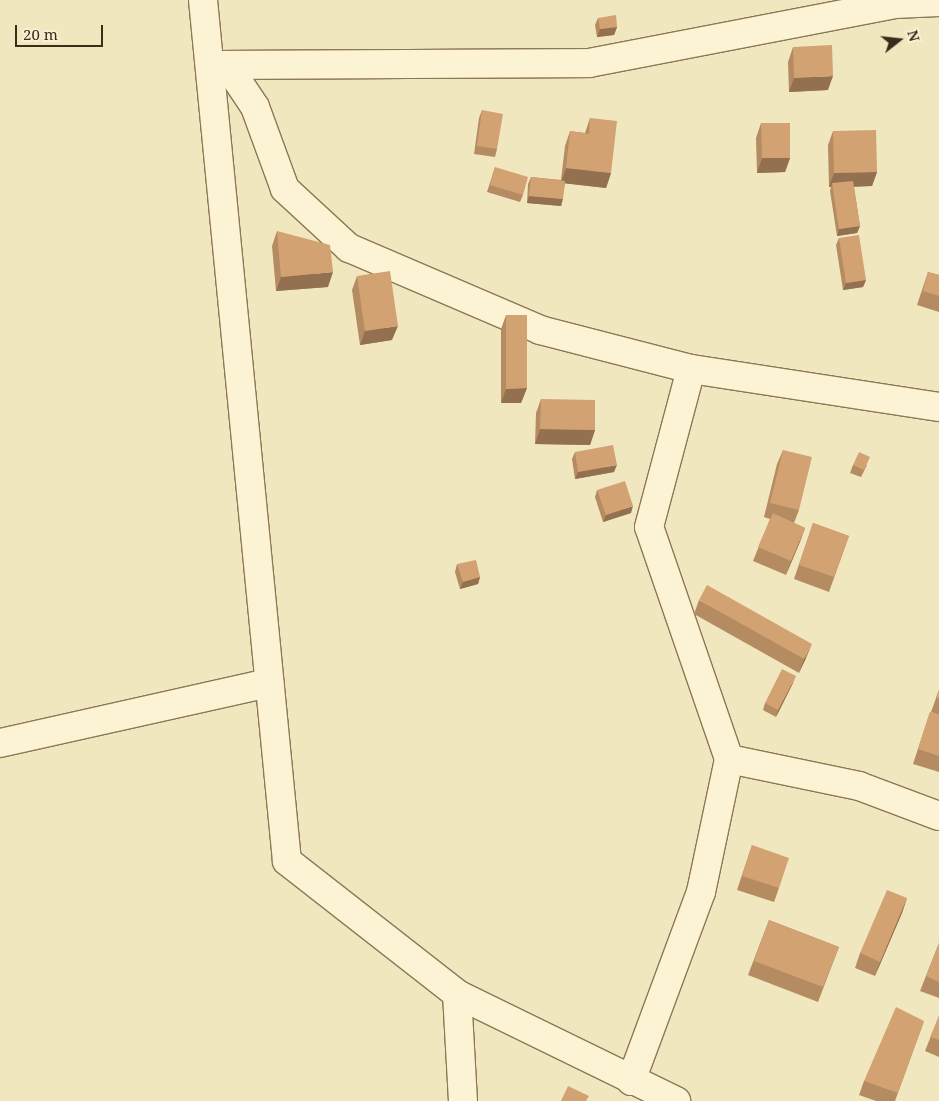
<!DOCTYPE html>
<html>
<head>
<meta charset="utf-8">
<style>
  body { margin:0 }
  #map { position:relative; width:939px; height:1101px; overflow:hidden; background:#f1e7bf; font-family:"Noto Serif",serif }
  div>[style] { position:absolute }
  .roads { filter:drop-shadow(1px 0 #8c7756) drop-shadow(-1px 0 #8c7756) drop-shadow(0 1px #8c7756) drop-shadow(0 -1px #8c7756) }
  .minor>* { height:28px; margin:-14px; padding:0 14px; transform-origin:14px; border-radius:14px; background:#fbf3d3 }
  .wall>* { inset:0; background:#b58b62 }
  .shaded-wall>* { inset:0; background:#937150 }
  .building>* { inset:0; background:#d2a272 }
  span { translate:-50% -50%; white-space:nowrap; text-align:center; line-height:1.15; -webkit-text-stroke:4px #f8f0d0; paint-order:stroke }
  .north { position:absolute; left:874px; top:15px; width:50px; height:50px; -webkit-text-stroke:4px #f8f0d0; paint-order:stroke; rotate:74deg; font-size:14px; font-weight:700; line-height:20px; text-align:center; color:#3a2d1c }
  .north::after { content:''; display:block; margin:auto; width:18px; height:22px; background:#3a2d1c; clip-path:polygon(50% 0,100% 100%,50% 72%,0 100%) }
  .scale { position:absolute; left:15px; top:25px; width:88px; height:22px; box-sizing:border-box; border:2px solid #3a2d1c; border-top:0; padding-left:6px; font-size:15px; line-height:18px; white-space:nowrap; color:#3a2d1c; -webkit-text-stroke:4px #f8f0d0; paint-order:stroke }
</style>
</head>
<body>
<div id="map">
  <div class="roads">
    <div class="minor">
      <i style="left:203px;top:0;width:865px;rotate:84.43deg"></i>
      <i style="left:287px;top:861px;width:216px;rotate:38deg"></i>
      <i style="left:457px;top:994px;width:244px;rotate:26deg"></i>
      <i style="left:211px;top:65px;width:16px"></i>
      <i style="left:227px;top:65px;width:50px;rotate:56.3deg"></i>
      <i style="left:255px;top:107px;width:87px;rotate:69.9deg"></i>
      <i style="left:285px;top:189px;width:87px;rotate:42.7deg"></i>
      <i style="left:349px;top:248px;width:208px;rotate:23.2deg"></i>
      <i style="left:540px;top:330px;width:156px;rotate:14.5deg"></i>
      <i style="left:691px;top:369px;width:251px;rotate:8.7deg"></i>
      <i style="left:227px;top:65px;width:362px;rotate:-0.3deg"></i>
      <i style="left:589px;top:63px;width:312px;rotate:-10.9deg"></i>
      <i style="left:895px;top:4px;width:44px;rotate:-2.6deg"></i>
      <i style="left:0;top:743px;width:276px;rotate:-12.6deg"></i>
      <i style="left:729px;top:759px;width:133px;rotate:11.7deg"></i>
      <i style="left:859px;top:786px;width:85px;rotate:20.6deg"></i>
      <i style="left:457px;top:994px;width:107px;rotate:86.8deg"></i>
      <i style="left:631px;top:1081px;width:202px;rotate:-69.7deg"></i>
      <i style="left:701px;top:892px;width:136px;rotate:-78.1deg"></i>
      <i style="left:729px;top:759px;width:245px;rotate:-109deg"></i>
      <i style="left:649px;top:527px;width:163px;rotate:-75.1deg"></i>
    </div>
  </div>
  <div class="wall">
    <i style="clip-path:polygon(598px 18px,617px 27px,614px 35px,597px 37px,595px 25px)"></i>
    <i style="clip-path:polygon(793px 47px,828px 90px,789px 92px,788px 62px)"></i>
    <i style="clip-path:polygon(482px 110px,497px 149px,495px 157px,474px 154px,479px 118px)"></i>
    <i style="clip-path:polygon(590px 118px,611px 173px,606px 188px,565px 183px,561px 206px,527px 203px,528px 184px,531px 177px,561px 180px,565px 146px,570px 131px,585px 133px)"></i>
    <i style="clip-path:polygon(761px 123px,790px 158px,785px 172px,757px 173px,756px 138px)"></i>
    <i style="clip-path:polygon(833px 131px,877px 172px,872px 186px,854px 187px,860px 226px,857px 233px,837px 236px,830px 191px,831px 187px,829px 187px,828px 145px)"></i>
    <i style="clip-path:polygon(495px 167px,523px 195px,520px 202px,487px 192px)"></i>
    <i style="clip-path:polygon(277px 231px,328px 287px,276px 291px,272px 246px)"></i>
    <i style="clip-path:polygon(839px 238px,866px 280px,863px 287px,843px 290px,836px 245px)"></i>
    <i style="clip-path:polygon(928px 272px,939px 275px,939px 312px,917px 305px)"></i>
    <i style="clip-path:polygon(357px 276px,392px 340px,360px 345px,352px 290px)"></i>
    <i style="clip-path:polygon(506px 315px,527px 388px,521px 403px,501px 403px,501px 329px)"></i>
    <i style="clip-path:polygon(541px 399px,595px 430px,590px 445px,535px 444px,536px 413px)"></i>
    <i style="clip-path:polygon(783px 450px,799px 510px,794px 523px,805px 528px,786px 575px,753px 561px,770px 519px,764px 517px,777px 464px)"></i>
    <i style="clip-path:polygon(575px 452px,614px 472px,575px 479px,572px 459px)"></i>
    <i style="clip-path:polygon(853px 465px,867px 465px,861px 477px,850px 473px)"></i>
    <i style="clip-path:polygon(597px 490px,631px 513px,603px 522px,595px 497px)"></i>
    <i style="clip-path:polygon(813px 523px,849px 536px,829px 592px,794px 579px)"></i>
    <i style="clip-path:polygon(457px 564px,480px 577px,478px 584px,460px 589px,455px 572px)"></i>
    <i style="clip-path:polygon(699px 600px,806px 658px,799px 673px,694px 614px)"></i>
    <i style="clip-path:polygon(793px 683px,776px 717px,763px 710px,765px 703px)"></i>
    <i style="clip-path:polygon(939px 690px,939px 715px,931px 712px)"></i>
    <i style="clip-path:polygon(930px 712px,939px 715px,939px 772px,913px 764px)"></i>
    <i style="clip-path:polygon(752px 845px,779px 888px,774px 902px,737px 890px)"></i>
    <i style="clip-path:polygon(907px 898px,902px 913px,875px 976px,855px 968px,860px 953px)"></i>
    <i style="clip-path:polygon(769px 920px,839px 947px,818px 1002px,748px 975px)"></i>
    <i style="clip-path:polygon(939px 943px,939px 998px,920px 991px)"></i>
    <i style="clip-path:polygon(939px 1016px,939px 1057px,925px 1051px)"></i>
    <i style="clip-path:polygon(924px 1021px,895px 1101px,876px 1101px,859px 1095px,864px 1081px)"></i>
  </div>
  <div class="shaded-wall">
    <i style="clip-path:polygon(617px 27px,614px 35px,597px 37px,600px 29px)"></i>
    <i style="clip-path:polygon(833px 76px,828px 90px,789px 92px,794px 78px)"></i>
    <i style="clip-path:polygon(762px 158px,790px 158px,785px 172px,757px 173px)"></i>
    <i style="clip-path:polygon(566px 168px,611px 173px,606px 188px,561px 183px)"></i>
    <i style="clip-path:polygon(877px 172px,872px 186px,833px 187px,832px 183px,831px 187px,829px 187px,834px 173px)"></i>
    <i style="clip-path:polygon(529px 196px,563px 199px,561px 206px,527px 203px)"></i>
    <i style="clip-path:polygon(860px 226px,857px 233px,837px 236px,839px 229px)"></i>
    <i style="clip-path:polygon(333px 272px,328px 287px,276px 291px,281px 277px)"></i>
    <i style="clip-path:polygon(866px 280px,863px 287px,843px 290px,846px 283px)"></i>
    <i style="clip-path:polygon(398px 326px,392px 340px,360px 345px,365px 331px)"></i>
    <i style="clip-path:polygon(527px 388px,521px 403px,501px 403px,506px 389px)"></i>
    <i style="clip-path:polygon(540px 429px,595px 430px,590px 445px,535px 444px)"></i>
    <i style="clip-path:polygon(617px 465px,614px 472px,575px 479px,578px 472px)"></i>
    <i style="clip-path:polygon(633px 506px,631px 513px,603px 522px,606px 515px)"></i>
    <i style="clip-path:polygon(805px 528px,800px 542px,786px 575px,791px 561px)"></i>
    <i style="clip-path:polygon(480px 577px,478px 584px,460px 589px,463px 582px)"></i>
    <i style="clip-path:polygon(812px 644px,806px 658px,799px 673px,804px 659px)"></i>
    <i style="clip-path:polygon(796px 676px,793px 683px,776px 717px,778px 710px)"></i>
    <i style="clip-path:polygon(907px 898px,902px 913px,875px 976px,880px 962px)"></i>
  </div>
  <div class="building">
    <i style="clip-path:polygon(616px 15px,617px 27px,600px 29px,598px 18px)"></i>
    <i style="clip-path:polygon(832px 45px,833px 76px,794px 78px,793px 47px)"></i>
    <i style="clip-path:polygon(482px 110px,503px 114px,497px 149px,477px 146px)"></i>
    <i style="clip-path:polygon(590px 118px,617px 121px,611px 173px,566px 168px,570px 131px,589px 134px)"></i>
    <i style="clip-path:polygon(761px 123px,790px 123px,790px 158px,762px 158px)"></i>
    <i style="clip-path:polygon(876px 130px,877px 172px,834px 173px,833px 131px)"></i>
    <i style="clip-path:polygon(495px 167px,528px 177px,523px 195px,490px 185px)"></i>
    <i style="clip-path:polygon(531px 177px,565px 181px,563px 199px,529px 196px)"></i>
    <i style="clip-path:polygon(853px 181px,860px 226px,839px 229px,832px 183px)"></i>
    <i style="clip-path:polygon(277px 231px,330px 245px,333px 272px,281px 277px)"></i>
    <i style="clip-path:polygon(859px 235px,866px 280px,846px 283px,839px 238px)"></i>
    <i style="clip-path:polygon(390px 271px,398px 326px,365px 331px,357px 276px)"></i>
    <i style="clip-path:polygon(928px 272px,939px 275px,939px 296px,923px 291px)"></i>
    <i style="clip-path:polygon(506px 315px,527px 315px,527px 388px,506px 389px)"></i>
    <i style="clip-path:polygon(541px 399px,595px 400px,595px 430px,540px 429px)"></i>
    <i style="clip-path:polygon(613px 445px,617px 465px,578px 472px,575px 452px)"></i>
    <i style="clip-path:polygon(783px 450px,812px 457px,799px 510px,770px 503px)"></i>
    <i style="clip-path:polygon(859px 452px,870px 457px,864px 470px,853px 465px)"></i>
    <i style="clip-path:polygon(625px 481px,633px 506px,606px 515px,597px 490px)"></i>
    <i style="clip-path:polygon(773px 513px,805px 528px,791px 561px,758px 547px)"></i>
    <i style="clip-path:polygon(813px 523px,849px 536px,834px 577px,799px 565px)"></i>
    <i style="clip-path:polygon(476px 560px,480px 577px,463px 582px,457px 564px)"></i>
    <i style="clip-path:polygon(707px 585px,812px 644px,804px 659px,699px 600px)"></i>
    <i style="clip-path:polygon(782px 669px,796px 676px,778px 710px,765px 703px)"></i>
    <i style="clip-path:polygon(939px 690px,939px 699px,936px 697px)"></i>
    <i style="clip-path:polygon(930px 712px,939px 715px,939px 756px,918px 749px)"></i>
    <i style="clip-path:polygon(752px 845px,789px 858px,779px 888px,742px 876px)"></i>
    <i style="clip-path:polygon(887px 890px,907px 898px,880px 962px,860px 953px)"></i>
    <i style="clip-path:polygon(769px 920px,839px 947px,823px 987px,754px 961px)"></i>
    <i style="clip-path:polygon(939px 943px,939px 982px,926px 976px)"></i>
    <i style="clip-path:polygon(896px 1007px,924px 1021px,898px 1093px,864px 1081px)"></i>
    <i style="clip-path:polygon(939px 1016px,939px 1040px,930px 1037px)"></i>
    <i style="clip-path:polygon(568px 1086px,589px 1096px,586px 1101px,561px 1101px)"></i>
  </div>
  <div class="north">N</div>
  <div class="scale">20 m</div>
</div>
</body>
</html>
